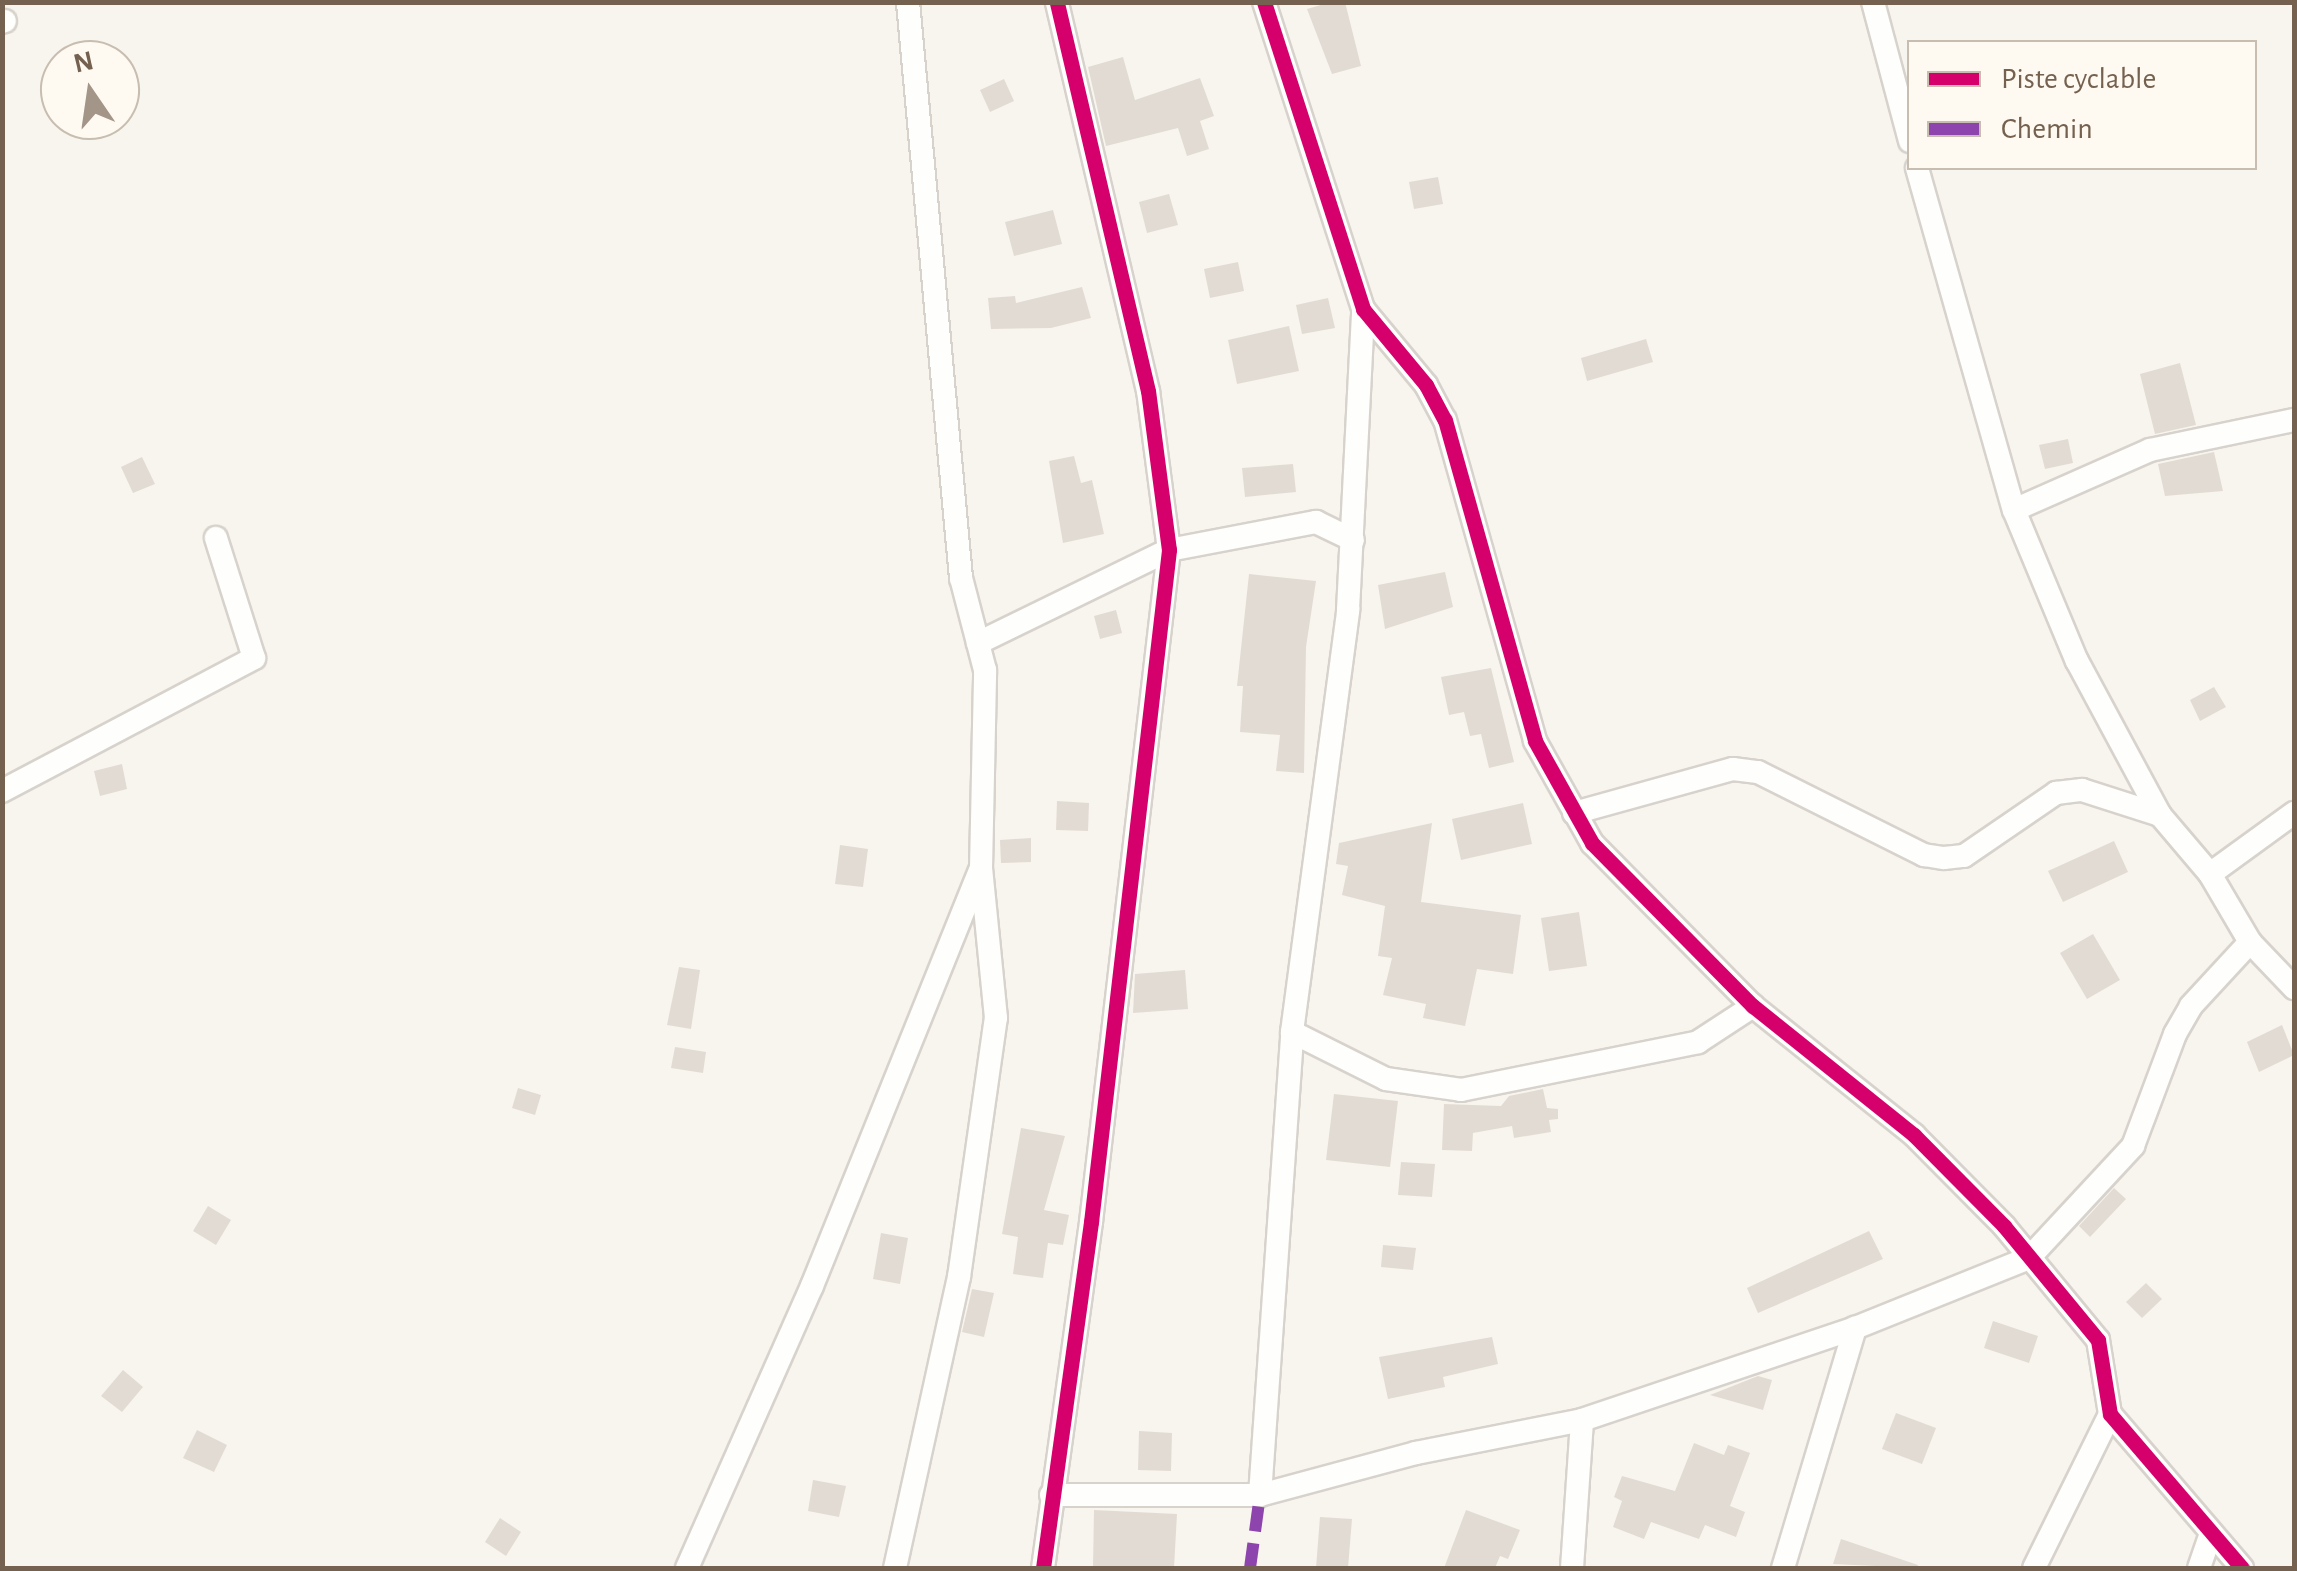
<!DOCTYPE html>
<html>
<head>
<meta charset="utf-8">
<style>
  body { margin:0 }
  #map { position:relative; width:2297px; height:1571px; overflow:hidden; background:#f8f5ee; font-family:"Alegreya Sans",sans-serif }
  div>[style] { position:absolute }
  .building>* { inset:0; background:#e2dbd3 }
  .roads { filter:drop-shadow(2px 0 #d7d2cc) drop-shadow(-2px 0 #d7d2cc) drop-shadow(0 2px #d7d2cc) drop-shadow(0 -2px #d7d2cc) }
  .street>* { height:22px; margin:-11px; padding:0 11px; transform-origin:11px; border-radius:11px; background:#fefefc }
  .quiet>* { height:12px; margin-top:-6px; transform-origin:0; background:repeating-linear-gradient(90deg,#8e44ad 0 25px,transparent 0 37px) }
  .cycleway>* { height:15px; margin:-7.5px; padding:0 7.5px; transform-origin:7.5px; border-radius:7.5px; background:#d6006c }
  span { translate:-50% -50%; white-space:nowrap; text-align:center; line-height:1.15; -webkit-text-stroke:10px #fefaf1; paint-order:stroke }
  .frame { position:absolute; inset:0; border:5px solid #75614f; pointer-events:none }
  .legend { position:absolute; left:1907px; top:40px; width:350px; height:130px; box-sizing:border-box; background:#fefaf1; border:2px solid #c7bdb0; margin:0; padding:12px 18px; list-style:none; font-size:30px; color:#75614f }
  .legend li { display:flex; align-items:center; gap:20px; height:50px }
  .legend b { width:50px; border:2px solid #c7bdb0 }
  .north { position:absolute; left:40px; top:40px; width:100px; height:100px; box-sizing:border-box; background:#fefaf1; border:2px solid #c7bdb0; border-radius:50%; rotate:347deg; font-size:28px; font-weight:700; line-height:40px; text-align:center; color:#75614f }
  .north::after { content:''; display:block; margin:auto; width:35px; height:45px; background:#a39587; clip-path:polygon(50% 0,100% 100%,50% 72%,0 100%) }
</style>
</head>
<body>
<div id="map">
  <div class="building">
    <i style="clip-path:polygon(1331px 2px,1345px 2px,1361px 66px,1332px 74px,1307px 9px)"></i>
    <i style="clip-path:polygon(1123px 57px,1135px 100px,1200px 78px,1214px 116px,1200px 121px,1209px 149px,1187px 156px,1178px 128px,1106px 146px,1088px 67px)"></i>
    <i style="clip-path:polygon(1004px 79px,1014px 101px,990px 112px,980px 90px)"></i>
    <i style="clip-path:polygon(1438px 177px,1443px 204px,1414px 209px,1409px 182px)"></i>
    <i style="clip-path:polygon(1169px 194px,1178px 225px,1147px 233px,1139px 202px)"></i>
    <i style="clip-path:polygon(1053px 210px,1062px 244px,1014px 256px,1005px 222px)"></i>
    <i style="clip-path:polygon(1238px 262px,1244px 291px,1210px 298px,1204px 269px)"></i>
    <i style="clip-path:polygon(1082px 287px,1091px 318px,1051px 328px,991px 329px,988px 298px,1015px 296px,1016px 303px)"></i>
    <i style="clip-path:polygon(1328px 298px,1335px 328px,1302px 334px,1296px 305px)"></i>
    <i style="clip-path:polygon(1289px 326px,1299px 371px,1237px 384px,1228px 340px)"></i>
    <i style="clip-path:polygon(1646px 339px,1653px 362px,1587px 381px,1581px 358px)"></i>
    <i style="clip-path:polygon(2180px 363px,2196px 425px,2155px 434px,2140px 374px)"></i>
    <i style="clip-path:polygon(2068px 439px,2073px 463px,2045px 469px,2039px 445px)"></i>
    <i style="clip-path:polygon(2214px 452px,2223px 491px,2165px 496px,2158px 464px)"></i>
    <i style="clip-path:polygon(1074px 456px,1081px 483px,1092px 480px,1104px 534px,1063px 543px,1049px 461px)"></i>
    <i style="clip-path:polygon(142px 457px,155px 484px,133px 493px,121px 467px)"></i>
    <i style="clip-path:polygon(1293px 464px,1296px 492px,1245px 497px,1242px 468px)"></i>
    <i style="clip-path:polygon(1445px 572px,1453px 607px,1385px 629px,1378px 585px)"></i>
    <i style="clip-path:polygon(1249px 574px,1316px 581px,1306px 647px,1304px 773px,1276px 771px,1280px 735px,1240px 732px,1243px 686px,1237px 686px)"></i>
    <i style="clip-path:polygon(1116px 610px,1122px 633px,1100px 639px,1094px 616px)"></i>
    <i style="clip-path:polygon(1491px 668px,1514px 762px,1489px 768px,1481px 734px,1470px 736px,1464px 712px,1449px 715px,1441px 677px)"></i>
    <i style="clip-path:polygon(2214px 687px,2226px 707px,2200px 721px,2190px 700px)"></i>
    <i style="clip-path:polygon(122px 764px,127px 789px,100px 796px,94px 771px)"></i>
    <i style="clip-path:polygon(1057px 801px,1089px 803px,1088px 831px,1056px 830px)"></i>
    <i style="clip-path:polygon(1523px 803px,1532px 844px,1461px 860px,1452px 819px)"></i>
    <i style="clip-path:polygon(1432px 823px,1421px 902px,1521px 915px,1513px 974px,1477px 969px,1465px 1026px,1423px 1018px,1426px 1004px,1383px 995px,1392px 958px,1378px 956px,1385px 906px,1342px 895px,1348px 866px,1336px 864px,1339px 843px)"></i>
    <i style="clip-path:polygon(1031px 838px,1031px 862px,1001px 863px,1000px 840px)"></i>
    <i style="clip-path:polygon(2114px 841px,2128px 872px,2063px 902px,2048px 871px)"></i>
    <i style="clip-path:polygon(840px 845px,868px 849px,863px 887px,835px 884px)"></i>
    <i style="clip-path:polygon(1579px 912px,1587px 966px,1549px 971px,1541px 918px)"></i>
    <i style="clip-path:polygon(2093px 934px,2120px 980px,2087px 999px,2060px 953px)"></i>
    <i style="clip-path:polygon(679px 967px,700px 970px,691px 1029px,667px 1025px)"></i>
    <i style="clip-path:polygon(1185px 970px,1188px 1009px,1133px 1013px,1135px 974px)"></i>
    <i style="clip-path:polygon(2282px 1025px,2294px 1055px,2259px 1072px,2247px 1042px)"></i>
    <i style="clip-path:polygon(675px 1047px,706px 1052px,703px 1073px,671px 1068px)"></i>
    <i style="clip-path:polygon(518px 1088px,541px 1095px,535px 1115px,512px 1108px)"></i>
    <i style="clip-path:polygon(1543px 1089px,1547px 1108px,1558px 1109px,1558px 1119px,1549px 1120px,1551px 1132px,1514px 1138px,1512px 1126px,1473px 1133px,1472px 1151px,1442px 1150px,1444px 1104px,1501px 1106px,1509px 1096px)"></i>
    <i style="clip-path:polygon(1334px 1094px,1398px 1101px,1390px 1167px,1326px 1160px)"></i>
    <i style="clip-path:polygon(1021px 1128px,1065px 1136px,1044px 1210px,1069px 1215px,1063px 1245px,1048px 1243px,1043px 1278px,1013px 1274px,1018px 1237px,1002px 1234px)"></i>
    <i style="clip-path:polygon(1401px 1162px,1435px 1164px,1432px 1197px,1398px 1195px)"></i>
    <i style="clip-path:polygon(2114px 1188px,2126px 1199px,2090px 1237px,2079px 1226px)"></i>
    <i style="clip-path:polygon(208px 1206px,231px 1220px,216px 1245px,193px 1231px)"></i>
    <i style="clip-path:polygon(1869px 1231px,1883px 1259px,1758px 1313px,1747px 1288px)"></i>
    <i style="clip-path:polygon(881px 1233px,908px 1238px,900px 1284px,873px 1279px)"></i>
    <i style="clip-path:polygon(1383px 1245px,1416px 1248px,1413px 1270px,1381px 1267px)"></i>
    <i style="clip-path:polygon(2146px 1283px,2162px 1299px,2142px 1318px,2126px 1302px)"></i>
    <i style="clip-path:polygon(972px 1289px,994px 1293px,984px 1337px,962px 1332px)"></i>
    <i style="clip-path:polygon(1993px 1321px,2038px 1336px,2029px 1363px,1984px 1348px)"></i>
    <i style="clip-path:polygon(1492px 1337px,1498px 1364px,1443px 1377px,1445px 1387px,1388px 1399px,1379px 1357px)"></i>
    <i style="clip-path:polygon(123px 1370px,143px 1387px,122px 1412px,101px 1396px)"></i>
    <i style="clip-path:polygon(1758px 1376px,1772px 1380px,1763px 1410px,1710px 1395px)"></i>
    <i style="clip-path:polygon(1896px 1413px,1936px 1428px,1922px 1464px,1882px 1449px)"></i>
    <i style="clip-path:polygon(197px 1430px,227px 1445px,214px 1472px,183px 1458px)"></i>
    <i style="clip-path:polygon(1139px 1431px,1172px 1433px,1171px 1471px,1138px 1470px)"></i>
    <i style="clip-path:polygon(1694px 1443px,1724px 1455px,1728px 1445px,1750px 1453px,1730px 1506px,1745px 1512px,1736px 1537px,1705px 1525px,1699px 1539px,1651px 1522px,1644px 1539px,1613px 1527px,1622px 1501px,1614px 1497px,1622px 1476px,1675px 1491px)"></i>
    <i style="clip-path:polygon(813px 1480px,846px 1486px,839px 1517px,808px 1511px)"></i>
    <i style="clip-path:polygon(1094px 1510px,1177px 1514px,1174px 1568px,1093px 1568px)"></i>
    <i style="clip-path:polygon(1466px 1510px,1520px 1530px,1508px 1559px,1500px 1556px,1495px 1568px,1444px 1568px)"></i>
    <i style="clip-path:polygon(1320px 1517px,1352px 1519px,1348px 1568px,1316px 1568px)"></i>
    <i style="clip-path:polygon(500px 1518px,521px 1532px,506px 1556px,485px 1542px)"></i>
    <i style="clip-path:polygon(1841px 1539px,1918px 1565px,1917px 1568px,1833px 1564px)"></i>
  </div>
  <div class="roads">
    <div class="street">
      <i style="left:1264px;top:2px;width:323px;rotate:72.1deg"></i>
      <i style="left:1363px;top:309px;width:99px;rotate:50.3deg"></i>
      <i style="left:1426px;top:385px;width:40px;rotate:62deg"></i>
      <i style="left:1445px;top:420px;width:333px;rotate:74.3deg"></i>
      <i style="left:1535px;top:741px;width:117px;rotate:60.8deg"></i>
      <i style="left:1592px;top:843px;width:229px;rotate:45.4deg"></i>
      <i style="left:1753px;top:1006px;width:206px;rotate:38.7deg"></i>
      <i style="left:1914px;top:1135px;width:128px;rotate:45.3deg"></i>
      <i style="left:2004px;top:1226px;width:148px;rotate:50.5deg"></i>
      <i style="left:2098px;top:1340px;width:75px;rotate:80.8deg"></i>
      <i style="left:2110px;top:1414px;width:203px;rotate:49.4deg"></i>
      <i style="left:1873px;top:2px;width:144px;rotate:75.1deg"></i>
      <i style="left:2px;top:22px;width:3px;rotate:-18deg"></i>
      <i style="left:1917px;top:168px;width:355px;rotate:74.2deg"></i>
      <i style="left:2014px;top:510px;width:164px;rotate:67.4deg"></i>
      <i style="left:2077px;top:661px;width:175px;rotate:61.7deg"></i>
      <i style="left:2160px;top:815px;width:77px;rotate:49.7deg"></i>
      <i style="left:2210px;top:874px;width:79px;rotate:59.5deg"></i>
      <i style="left:2250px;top:942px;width:64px;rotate:46.3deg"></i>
      <i style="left:2014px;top:510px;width:149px;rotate:-23.8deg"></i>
      <i style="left:2150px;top:450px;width:147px;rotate:-11.8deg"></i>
      <i style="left:978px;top:643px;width:212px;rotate:-26deg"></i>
      <i style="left:1169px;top:550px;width:150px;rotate:-10.8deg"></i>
      <i style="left:1316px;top:522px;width:41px;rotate:25.9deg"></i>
      <i style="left:2px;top:791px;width:285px;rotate:-27.8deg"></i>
      <i style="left:254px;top:658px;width:126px;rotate:-107.6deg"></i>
      <i style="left:1574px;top:813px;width:165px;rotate:-15.5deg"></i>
      <i style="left:1733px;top:769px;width:25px;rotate:7deg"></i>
      <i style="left:1758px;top:772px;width:186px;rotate:26.6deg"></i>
      <i style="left:1924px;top:855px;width:20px;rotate:9deg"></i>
      <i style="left:1944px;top:858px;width:20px;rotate:-6deg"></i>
      <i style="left:1964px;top:856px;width:112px;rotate:-34.4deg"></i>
      <i style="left:2056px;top:793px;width:26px;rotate:-7deg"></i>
      <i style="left:2082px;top:790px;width:82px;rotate:17.8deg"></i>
      <i style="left:2210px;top:874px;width:104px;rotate:-36deg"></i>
      <i style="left:1292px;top:1032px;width:105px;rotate:26.6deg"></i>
      <i style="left:1386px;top:1079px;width:76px;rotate:8.3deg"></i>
      <i style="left:1461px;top:1090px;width:242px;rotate:-11.4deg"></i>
      <i style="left:1698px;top:1042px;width:66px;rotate:-33.2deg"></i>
      <i style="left:1051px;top:1495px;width:209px"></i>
      <i style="left:1260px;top:1495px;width:162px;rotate:-15.1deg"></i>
      <i style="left:1416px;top:1453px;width:169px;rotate:-11.2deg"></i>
      <i style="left:1582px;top:1420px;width:288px;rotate:-18.6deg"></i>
      <i style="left:1855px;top:1328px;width:188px;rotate:-21.9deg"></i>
      <i style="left:2029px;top:1258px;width:153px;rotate:-47.1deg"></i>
      <i style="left:2133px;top:1146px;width:120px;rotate:-69.4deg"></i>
      <i style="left:2175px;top:1034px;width:32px;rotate:-60deg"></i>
      <i style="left:2191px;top:1006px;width:87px;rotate:-47.3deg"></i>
      <i style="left:1260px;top:1495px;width:464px;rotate:-86deg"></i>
      <i style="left:1292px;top:1032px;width:426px;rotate:-82.4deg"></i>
      <i style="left:1348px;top:610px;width:301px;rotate:-87.1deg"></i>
      <i style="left:687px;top:1568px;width:308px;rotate:-66.1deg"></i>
      <i style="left:812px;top:1286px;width:448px;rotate:-68deg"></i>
      <i style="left:895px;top:1568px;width:298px;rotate:-77.6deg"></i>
      <i style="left:959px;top:1277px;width:262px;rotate:-81.9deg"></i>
      <i style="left:996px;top:1018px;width:150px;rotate:-95.7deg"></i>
      <i style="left:981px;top:869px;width:199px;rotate:-88.8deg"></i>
      <i style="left:985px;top:670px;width:95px;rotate:-104.6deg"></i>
      <i style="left:961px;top:578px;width:578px;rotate:-95.26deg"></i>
      <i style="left:1043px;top:1568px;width:349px;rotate:-82.1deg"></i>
      <i style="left:1091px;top:1222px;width:677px;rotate:-83.38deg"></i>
      <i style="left:1169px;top:550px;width:160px;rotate:-97.5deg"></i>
      <i style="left:1148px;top:391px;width:400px;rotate:-103.2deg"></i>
      <i style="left:1572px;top:1568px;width:148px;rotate:-86.1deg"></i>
      <i style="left:1783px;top:1568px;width:251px;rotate:-73.3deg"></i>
      <i style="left:2034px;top:1568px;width:172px;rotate:-63.7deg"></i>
      <i style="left:2199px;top:1568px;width:36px;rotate:-71deg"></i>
    </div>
  </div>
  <div class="quiet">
    <i style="left:1250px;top:1568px;width:74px;rotate:-82.2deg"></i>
  </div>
  <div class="cycleway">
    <i style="left:1264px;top:2px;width:323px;rotate:72.1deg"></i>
    <i style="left:1363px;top:309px;width:99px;rotate:50.3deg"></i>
    <i style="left:1426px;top:385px;width:40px;rotate:62deg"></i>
    <i style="left:1445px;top:420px;width:333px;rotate:74.3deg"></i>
    <i style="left:1535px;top:741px;width:117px;rotate:60.8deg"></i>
    <i style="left:1592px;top:843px;width:229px;rotate:45.4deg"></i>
    <i style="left:1753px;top:1006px;width:206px;rotate:38.7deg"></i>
    <i style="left:1914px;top:1135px;width:128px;rotate:45.3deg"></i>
    <i style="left:2004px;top:1226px;width:148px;rotate:50.5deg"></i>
    <i style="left:2098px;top:1340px;width:75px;rotate:80.8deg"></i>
    <i style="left:2110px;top:1414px;width:203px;rotate:49.4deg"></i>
    <i style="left:1043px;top:1568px;width:349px;rotate:-82.1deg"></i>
    <i style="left:1091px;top:1222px;width:677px;rotate:-83.38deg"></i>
    <i style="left:1169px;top:550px;width:160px;rotate:-97.5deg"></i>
    <i style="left:1148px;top:391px;width:400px;rotate:-103.2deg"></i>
  </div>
  <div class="frame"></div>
  <ul class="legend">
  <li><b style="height:12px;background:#d6006c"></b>Piste cyclable</li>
  <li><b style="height:12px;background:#8e44ad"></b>Chemin</li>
  </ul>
  <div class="north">N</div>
</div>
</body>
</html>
